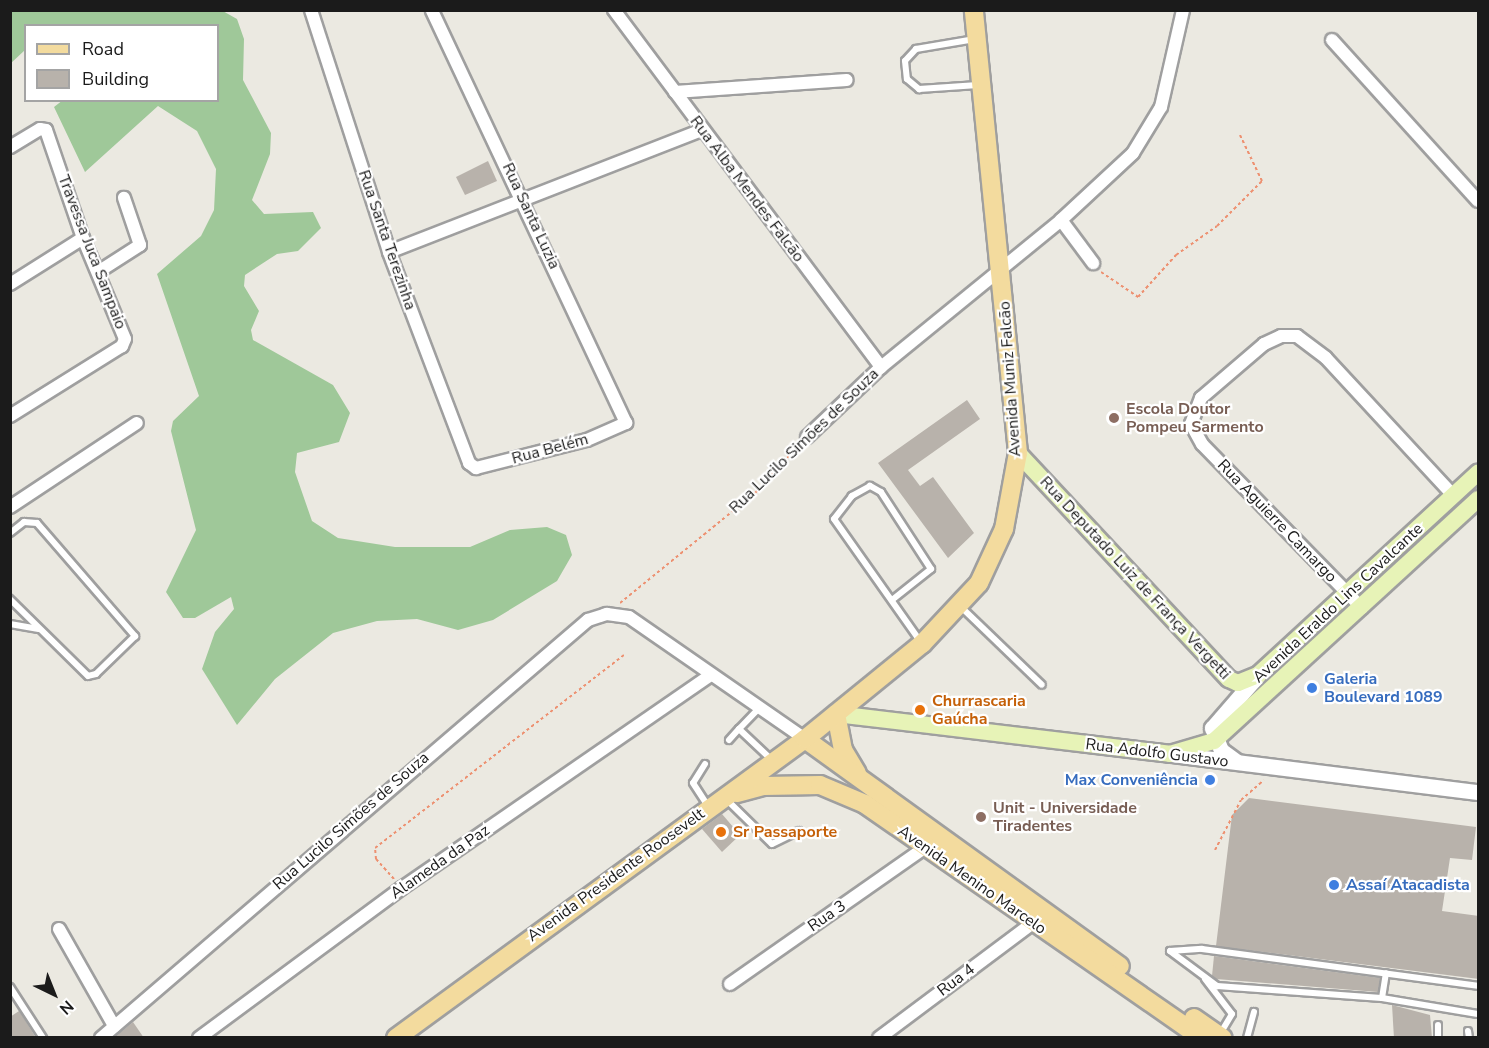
<!DOCTYPE html>
<html>
<head>
<meta charset="utf-8">
<style>
  body { margin:0 }
  #map { position:relative; width:1489px; height:1048px; overflow:hidden; background:#ebe9e1; font-family:"Nunito Sans",sans-serif }
  div>[style] { position:absolute }
  .forest>* { inset:0; background:#9fc899 }
  .park>* { inset:0; background:#c0f4cc }
  .building>* { inset:0; background:#b8b2ab }
  .path>* { height:2px; margin-top:-1px; transform-origin:0; background:repeating-linear-gradient(90deg,#ed9070 0 3px,transparent 0 6px) }
  .roads { filter:drop-shadow(2px 0 #9f9f9f) drop-shadow(-2px 0 #9f9f9f) drop-shadow(0 2px #9f9f9f) drop-shadow(0 -2px #9f9f9f) }
  .service>* { height:6px; margin:-3px; padding:0 3px; transform-origin:3px; border-radius:3px; background:#fff }
  .minor>* { height:12px; margin:-6px; padding:0 6px; transform-origin:6px; border-radius:6px; background:#fff }
  .tertiary>* { height:15px; margin:-7.5px; padding:0 7.5px; transform-origin:7.5px; border-radius:7.5px; background:#fff }
  .secondary>* { height:16px; margin:-8px; padding:0 8px; transform-origin:8px; border-radius:8px; background:#e7f3b7 }
  .primary>* { height:18px; margin:-9px; padding:0 9px; transform-origin:9px; border-radius:9px; background:#f3db9e }
  .dots>* { width:16px; height:16px; translate:-50% -50%; box-sizing:border-box; border:3px solid #fff; border-radius:50% }
  span { translate:-50% -50%; white-space:nowrap; text-align:center; line-height:1.15; -webkit-text-stroke:4.5px #fff; paint-order:stroke }
  .street-label { font-size:16px; color:#1b1b1b }
  .education-label { font-size:16px; color:#785e54; font-weight:700 }
  .left { translate:0 -50%; text-align:left }
  .shop-label { font-size:16px; color:#366cbe; font-weight:700 }
  .right { translate:-100% -50%; text-align:right }
  .food-label { font-size:16px; color:#c56008; font-weight:700 }
  .frame { position:absolute; inset:0; border:12px solid #1b1b1b; pointer-events:none }
  .legend { position:absolute; left:24px; top:24px; width:195px; height:78px; box-sizing:border-box; background:#fff; border:2px solid #a4a4a4; margin:0; padding:8px 10px; list-style:none; font-size:18px; color:#1b1b1b }
  .legend li { display:flex; align-items:center; gap:12px; height:30px }
  .legend b { width:30px; border:2px solid #a4a4a4 }
  .north { position:absolute; left:24px; top:964px; width:60px; height:60px; -webkit-text-stroke:4px #fff; paint-order:stroke; rotate:137deg; font-size:16px; font-weight:700; line-height:24px; text-align:center; color:#1b1b1b }
  .north::after { content:''; display:block; margin:auto; width:21px; height:27px; background:#1b1b1b; clip-path:polygon(50% 0,100% 100%,50% 72%,0 100%) }
</style>
</head>
<body>
<div id="map">
  <div class="forest">
    <i style="clip-path:polygon(221px 10px,237px 19px,244px 39px,243px 80px,271px 133px,270px 154px,252px 200px,264px 214px,313px 212px,321px 228px,298px 251px,277px 254px,257px 267px,245px 275px,244px 286px,259px 311px,251px 330px,253px 340px,333px 385px,350px 413px,339px 442px,297px 453px,295px 472px,312px 521px,338px 538px,395px 547px,470px 547px,510px 530px,547px 527px,566px 535px,572px 555px,557px 581px,493px 620px,458px 630px,417px 619px,377px 621px,333px 633px,275px 679px,237px 725px,202px 669px,215px 632px,234px 609px,231px 597px,195px 618px,183px 618px,166px 592px,196px 530px,171px 431px,173px 421px,199px 396px,157px 274px,201px 236px,214px 210px,216px 169px,197px 131px,158px 106px,85px 172px,54px 107px,63px 100px,218px 100px,218px 26px,26px 26px,25px 50px,10px 64px,11px 11px)"></i>
  </div>
  <div class="park">
    <i style="clip-path:polygon(1478px 476px,1478px 493px,1359px 598px,1355px 591px)"></i>
  </div>
  <div class="building">
    <i style="clip-path:polygon(488px 161px,497px 181px,465px 195px,456px 177px)"></i>
    <i style="clip-path:polygon(967px 400px,980px 419px,908px 470px,920px 486px,933px 477px,974px 533px,948px 558px,878px 463px)"></i>
    <i style="clip-path:polygon(1249px 798px,1476px 827px,1472px 860px,1450px 858px,1442px 911px,1479px 916px,1479px 979px,1216px 946px,1232px 815px)"></i>
    <i style="clip-path:polygon(722px 814px,740px 835px,722px 852px,702px 829px)"></i>
    <i style="clip-path:polygon(1214px 956px,1380px 978px,1378px 992px,1216px 979px,1212px 976px)"></i>
    <i style="clip-path:polygon(1392px 1005px,1430px 1015px,1432px 1038px,1394px 1038px)"></i>
    <i style="clip-path:polygon(19px 1011px,25px 1020px,36px 1038px,10px 1038px,10px 1017px)"></i>
    <i style="clip-path:polygon(133px 1022px,144px 1038px,114px 1038px)"></i>
  </div>
  <div class="path">
    <i style="left:159px;top:11px;width:1px;rotate:-45deg"></i>
    <i style="left:1101px;top:272px;width:45px;rotate:34deg"></i>
    <i style="left:1138px;top:297px;width:57px;rotate:-47.9deg"></i>
    <i style="left:1176px;top:255px;width:50px;rotate:-35.3deg"></i>
    <i style="left:1217px;top:226px;width:64px;rotate:-45deg"></i>
    <i style="left:1262px;top:181px;width:51px;rotate:-115.6deg"></i>
    <i style="left:620px;top:603px;width:174px;rotate:-39.2deg"></i>
    <i style="left:755px;top:493px;width:64px;rotate:-47.5deg"></i>
    <i style="left:1215px;top:850px;width:56px;rotate:-62.5deg"></i>
    <i style="left:1241px;top:800px;width:30px;rotate:-41deg"></i>
    <i style="left:394px;top:879px;width:27px;rotate:-132deg"></i>
    <i style="left:376px;top:859px;width:11px;rotate:-95deg"></i>
    <i style="left:375px;top:848px;width:315px;rotate:-37.8deg"></i>
  </div>
  <div class="roads">
    <div class="service">
      <i style="left:975px;top:39px;width:60px;rotate:170.4deg"></i>
      <i style="left:916px;top:49px;width:16px;rotate:133deg"></i>
      <i style="left:905px;top:61px;width:18px;rotate:84deg"></i>
      <i style="left:907px;top:79px;width:16px;rotate:40deg"></i>
      <i style="left:919px;top:89px;width:59px;rotate:-3.9deg"></i>
      <i style="left:10px;top:533px;width:18px;rotate:-38deg"></i>
      <i style="left:24px;top:522px;width:13px;rotate:4deg"></i>
      <i style="left:37px;top:523px;width:150px;rotate:49.1deg"></i>
      <i style="left:135px;top:636px;width:54px;rotate:135.7deg"></i>
      <i style="left:96px;top:674px;width:8px;rotate:166deg"></i>
      <i style="left:88px;top:676px;width:110px;rotate:-135.4deg"></i>
      <i style="left:892px;top:600px;width:50px;rotate:-38.5deg"></i>
      <i style="left:931px;top:569px;width:92px;rotate:-123deg"></i>
      <i style="left:881px;top:492px;width:13px;rotate:-151deg"></i>
      <i style="left:870px;top:486px;width:21px;rotate:151deg"></i>
      <i style="left:852px;top:496px;width:29px;rotate:128deg"></i>
      <i style="left:834px;top:519px;width:149px;rotate:54.8deg"></i>
      <i style="left:961px;top:607px;width:112px;rotate:43.9deg"></i>
      <i style="left:10px;top:624px;width:29px;rotate:10deg"></i>
      <i style="left:739px;top:729px;width:29px;rotate:-46deg"></i>
      <i style="left:729px;top:740px;width:15px;rotate:-48deg"></i>
      <i style="left:739px;top:729px;width:47px;rotate:43.3deg"></i>
      <i style="left:705px;top:764px;width:22px;rotate:122deg"></i>
      <i style="left:693px;top:783px;width:27px;rotate:57deg"></i>
      <i style="left:726px;top:799px;width:64px;rotate:44.4deg"></i>
      <i style="left:772px;top:844px;width:30px;rotate:-26deg"></i>
      <i style="left:1170px;top:951px;width:59px;rotate:36.7deg"></i>
      <i style="left:1217px;top:986px;width:165px;rotate:4.2deg"></i>
      <i style="left:1382px;top:998px;width:97px;rotate:9.5deg"></i>
      <i style="left:1170px;top:951px;width:32px;rotate:-4deg"></i>
      <i style="left:1202px;top:949px;width:278px;rotate:7.6deg"></i>
      <i style="left:1205px;top:979px;width:44px;rotate:52.4deg"></i>
      <i style="left:1232px;top:1014px;width:23px;rotate:121deg"></i>
      <i style="left:10px;top:987px;width:61px;rotate:57.1deg"></i>
      <i style="left:1382px;top:998px;width:25px;rotate:-81deg"></i>
      <i style="left:1468px;top:1031px;width:7px;rotate:82deg"></i>
      <i style="left:1247px;top:1038px;width:27px;rotate:-75deg"></i>
      <i style="left:1438px;top:1038px;width:13px;rotate:-90deg"></i>
    </div>
    <div class="minor">
      <i style="left:311px;top:10px;width:254px;rotate:72.1deg"></i>
      <i style="left:389px;top:252px;width:226px;rotate:69.2deg"></i>
      <i style="left:469px;top:463px;width:9px;rotate:36deg"></i>
      <i style="left:476px;top:468px;width:114px;rotate:-14.2deg"></i>
      <i style="left:587px;top:440px;width:43px;rotate:-23.6deg"></i>
      <i style="left:626px;top:423px;width:456px;rotate:-115.2deg"></i>
      <i style="left:614px;top:10px;width:446px;rotate:53.2deg"></i>
      <i style="left:1332px;top:40px;width:217px;rotate:47.8deg"></i>
      <i style="left:675px;top:92px;width:172px;rotate:-4deg"></i>
      <i style="left:10px;top:147px;width:35px;rotate:-31deg"></i>
      <i style="left:40px;top:129px;width:6px;rotate:9deg"></i>
      <i style="left:46px;top:130px;width:114px;rotate:71.1deg"></i>
      <i style="left:83px;top:238px;width:109px;rotate:67.4deg"></i>
      <i style="left:125px;top:339px;width:8px;rotate:113deg"></i>
      <i style="left:122px;top:346px;width:132px;rotate:148deg"></i>
      <i style="left:1061px;top:220px;width:54px;rotate:53.3deg"></i>
      <i style="left:389px;top:252px;width:336px;rotate:-21.3deg"></i>
      <i style="left:98px;top:272px;width:50px;rotate:-32.7deg"></i>
      <i style="left:140px;top:245px;width:50px;rotate:-108.8deg"></i>
      <i style="left:10px;top:284px;width:86px;rotate:-32.2deg"></i>
      <i style="left:807px;top:437px;width:102px;rotate:-43.4deg"></i>
      <i style="left:881px;top:367px;width:232px;rotate:-39.2deg"></i>
      <i style="left:1061px;top:220px;width:98px;rotate:-42.9deg"></i>
      <i style="left:1133px;top:153px;width:54px;rotate:-58.7deg"></i>
      <i style="left:1161px;top:107px;width:99px;rotate:-77.2deg"></i>
      <i style="left:10px;top:507px;width:152px;rotate:-33.5deg"></i>
      <i style="left:1362px;top:608px;width:229px;rotate:-134.3deg"></i>
      <i style="left:1202px;top:444px;width:23px;rotate:-119deg"></i>
      <i style="left:1191px;top:424px;width:28px;rotate:-69deg"></i>
      <i style="left:1201px;top:398px;width:83px;rotate:-40.6deg"></i>
      <i style="left:1264px;top:344px;width:19px;rotate:-25deg"></i>
      <i style="left:1281px;top:336px;width:16px"></i>
      <i style="left:1297px;top:336px;width:36px;rotate:37deg"></i>
      <i style="left:1326px;top:358px;width:188px;rotate:47.2deg"></i>
      <i style="left:59px;top:929px;width:112px;rotate:60.4deg"></i>
      <i style="left:730px;top:984px;width:237px;rotate:-35deg"></i>
      <i style="left:101px;top:1038px;width:642px;rotate:-40.64deg"></i>
      <i style="left:588px;top:620px;width:20px;rotate:-18deg"></i>
      <i style="left:607px;top:614px;width:22px;rotate:8deg"></i>
      <i style="left:629px;top:617px;width:214px;rotate:34.7deg"></i>
      <i style="left:199px;top:1038px;width:252px;rotate:-36.5deg"></i>
      <i style="left:402px;top:888px;width:375px;rotate:-34.6deg"></i>
      <i style="left:879px;top:1038px;width:192px;rotate:-36.8deg"></i>
    </div>
    <div class="tertiary">
      <i style="left:1172px;top:754px;width:308px;rotate:7.1deg"></i>
      <i style="left:1236px;top:761px;width:19px;rotate:-144deg"></i>
      <i style="left:1221px;top:750px;width:24px;rotate:-112deg"></i>
      <i style="left:1212px;top:728px;width:70px;rotate:-49deg"></i>
    </div>
    <div class="secondary">
      <i style="left:1018px;top:453px;width:309px;rotate:47deg"></i>
      <i style="left:1229px;top:679px;width:10px;rotate:24deg"></i>
      <i style="left:1238px;top:683px;width:22px;rotate:-22deg"></i>
      <i style="left:1258px;top:675px;width:299px;rotate:-42.6deg"></i>
      <i style="left:836px;top:714px;width:336px;rotate:6.8deg"></i>
      <i style="left:1170px;top:754px;width:46px;rotate:-16.5deg"></i>
      <i style="left:1214px;top:741px;width:358px;rotate:-42.5deg"></i>
    </div>
    <div class="primary">
      <i style="left:836px;top:714px;width:37px;rotate:79deg"></i>
      <i style="left:843px;top:750px;width:27px;rotate:59deg"></i>
      <i style="left:805px;top:739px;width:388px;rotate:35.8deg"></i>
      <i style="left:737px;top:793px;width:28px;rotate:-15deg"></i>
      <i style="left:764px;top:786px;width:56px;rotate:-1deg"></i>
      <i style="left:820px;top:785px;width:49px;rotate:22.9deg"></i>
      <i style="left:865px;top:804px;width:410px;rotate:34.8deg"></i>
      <i style="left:1194px;top:1018px;width:35px;rotate:35deg"></i>
      <i style="left:396px;top:1038px;width:507px;rotate:-36.17deg"></i>
      <i style="left:805px;top:739px;width:151px;rotate:-39.1deg"></i>
      <i style="left:922px;top:644px;width:83px;rotate:-46.9deg"></i>
      <i style="left:979px;top:583px;width:60px;rotate:-65.2deg"></i>
      <i style="left:1004px;top:529px;width:77px;rotate:-79.6deg"></i>
      <i style="left:1018px;top:453px;width:445px;rotate:-95.7deg"></i>
    </div>
  </div>
  <div class="dots">
    <i style="left:1114px;top:418px;background:#8d6e63"></i>
    <i style="left:1312px;top:688px;background:#3f7fe0"></i>
    <i style="left:920px;top:710px;background:#e8710a"></i>
    <i style="left:1210px;top:780px;background:#3f7fe0"></i>
    <i style="left:981px;top:817px;background:#8d6e63"></i>
    <i style="left:721px;top:832px;background:#e8710a"></i>
    <i style="left:1334px;top:885px;background:#3f7fe0"></i>
  </div>
  <div class="street-label">
    <span style="left:747px;top:189px;rotate:53deg">Rua Alba Mendes Falcão</span>
    <span style="left:531px;top:216px;rotate:65deg">Rua Santa Luzia</span>
    <span style="left:387px;top:240px;rotate:71deg">Rua Santa Terezinha</span>
    <span style="left:92px;top:252px;rotate:69deg">Travessa Juca Sampaio</span>
    <span style="left:1010px;top:379px;rotate:-94deg">Avenida Muniz Falcão</span>
    <span style="left:804px;top:441px;rotate:-44deg">Rua Lucilo Simões de Souza</span>
    <span style="left:550px;top:449px;rotate:-15deg">Rua Belém</span>
    <span style="left:1277px;top:521px;rotate:46deg">Rua Aguierre Camargo</span>
    <span style="left:1135px;top:578px;rotate:47deg">Rua Deputado Luiz de França Vergetti</span>
    <span style="left:1338px;top:603px;rotate:-43deg">Avenida Eraldo Lins Cavalcante</span>
    <span style="left:1157px;top:753px;rotate:7deg">Rua Adolfo Gustavo</span>
    <span style="left:351px;top:821px;rotate:-41deg">Rua Lucilo Simões de Souza</span>
    <span style="left:440px;top:862px;rotate:-35deg">Alameda da Paz</span>
    <span style="left:616px;top:875px;rotate:-36deg">Avenida Presidente Roosevelt</span>
    <span style="left:972px;top:880px;rotate:35deg">Avenida Menino Marcelo</span>
    <span style="left:827px;top:916px;rotate:-35deg">Rua 3</span>
    <span style="left:956px;top:980px;rotate:-37deg">Rua 4</span>
  </div>
  <div class="education-label">
    <span class="left" style="left:1126px;top:418px">Escola Doutor<br>Pompeu Sarmento</span>
    <span class="left" style="left:993px;top:817px">Unit - Universidade<br>Tiradentes</span>
  </div>
  <div class="shop-label">
    <span class="left" style="left:1324px;top:688px">Galeria<br>Boulevard 1089</span>
    <span class="right" style="left:1198px;top:780px">Max Conveniência</span>
    <span class="left" style="left:1346px;top:885px">Assaí Atacadista</span>
  </div>
  <div class="food-label">
    <span class="left" style="left:932px;top:710px">Churrascaria<br>Gaúcha</span>
    <span class="left" style="left:733px;top:832px">Sr Passaporte</span>
  </div>
  <div class="frame"></div>
  <ul class="legend">
  <li><b style="height:8px;background:#f3db9e"></b>Road</li>
  <li><b style="height:16px;background:#b8b2ab"></b>Building</li>
  </ul>
  <div class="north">N</div>
</div>
</body>
</html>
